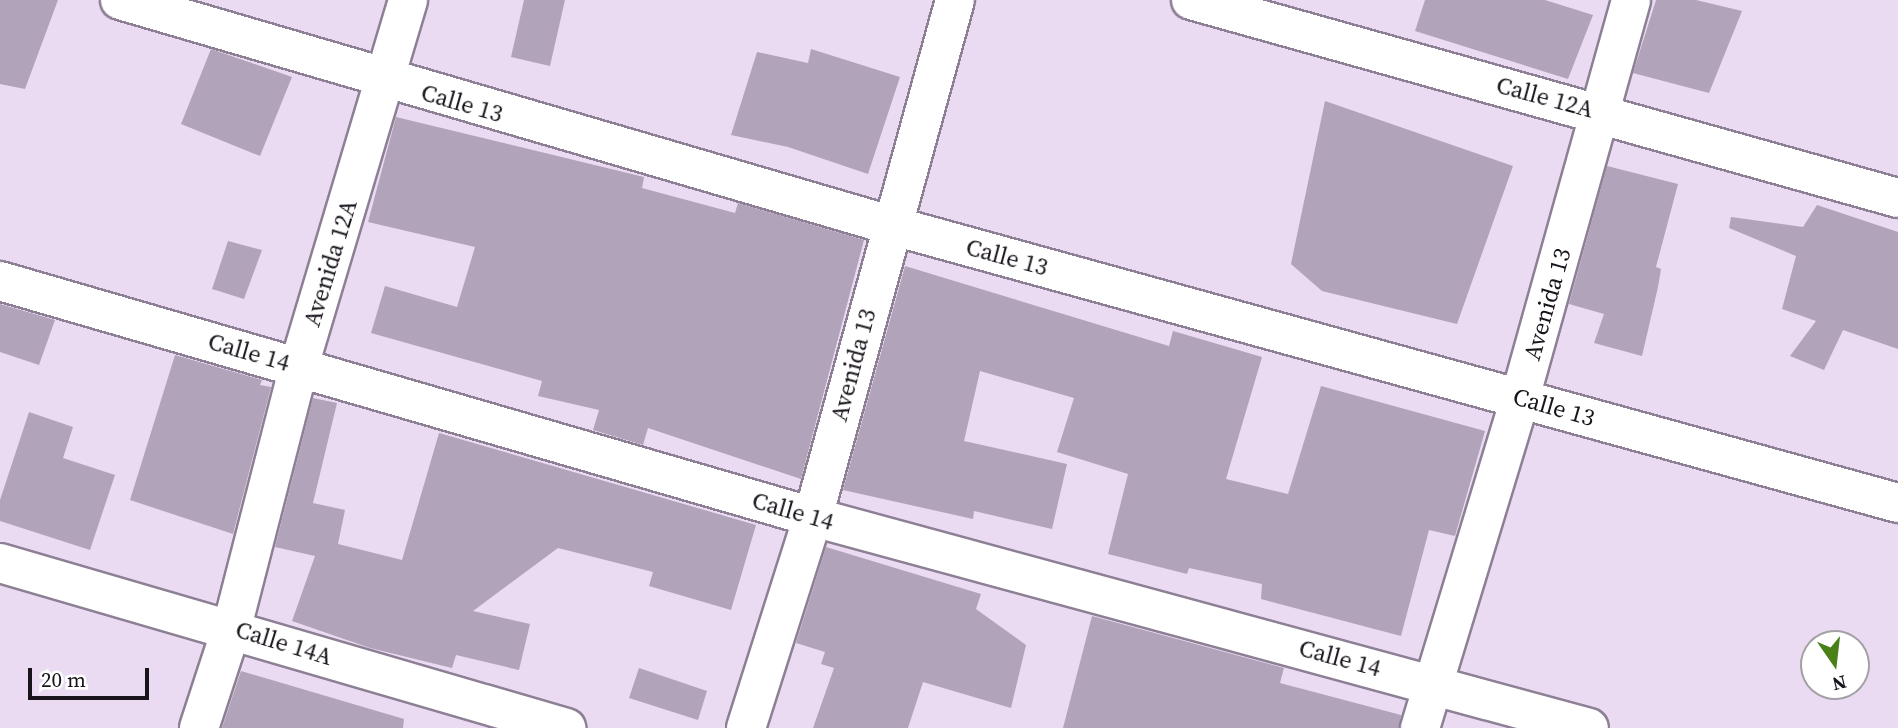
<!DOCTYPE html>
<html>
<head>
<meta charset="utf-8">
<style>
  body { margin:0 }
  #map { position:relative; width:1898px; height:728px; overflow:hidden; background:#eadbf2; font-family:"Source Serif 4",serif }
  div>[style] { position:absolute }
  .building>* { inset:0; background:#b1a3b9 }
  .roads { filter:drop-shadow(2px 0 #8d8095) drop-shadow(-2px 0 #8d8095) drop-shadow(0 2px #8d8095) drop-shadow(0 -2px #8d8095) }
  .street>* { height:38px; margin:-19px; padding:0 19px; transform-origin:19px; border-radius:19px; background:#fff }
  span { translate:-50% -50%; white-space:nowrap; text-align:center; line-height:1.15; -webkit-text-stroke:5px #fff; paint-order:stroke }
  .street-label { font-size:24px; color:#19141c }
  .north { position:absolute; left:1800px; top:630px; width:70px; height:70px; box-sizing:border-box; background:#fff; border:2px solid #a3a1a4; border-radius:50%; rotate:166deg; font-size:19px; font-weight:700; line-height:28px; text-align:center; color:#19141c }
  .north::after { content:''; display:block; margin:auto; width:24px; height:32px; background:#4a8018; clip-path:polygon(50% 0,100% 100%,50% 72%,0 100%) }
  .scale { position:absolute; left:28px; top:668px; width:121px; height:32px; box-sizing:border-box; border:4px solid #19141c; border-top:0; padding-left:9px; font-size:21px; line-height:24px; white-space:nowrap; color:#19141c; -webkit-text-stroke:5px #fff; paint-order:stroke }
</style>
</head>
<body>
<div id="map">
  <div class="building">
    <i style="clip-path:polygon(0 0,58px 0,25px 89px,0 84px)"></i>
    <i style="clip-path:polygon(524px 0,565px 0,550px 66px,511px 57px)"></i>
    <i style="clip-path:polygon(1425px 0,1545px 0,1593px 15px,1568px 79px,1415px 31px)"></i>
    <i style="clip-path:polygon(1656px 0,1696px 0,1742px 11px,1709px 93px,1633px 73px)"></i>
    <i style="clip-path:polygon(211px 49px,292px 77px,260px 156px,181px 124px)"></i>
    <i style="clip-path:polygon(811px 49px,900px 77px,868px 174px,788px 147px,731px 135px,757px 52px,808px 63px)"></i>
    <i style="clip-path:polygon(1325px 101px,1513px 166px,1457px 324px,1322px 291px,1291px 264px)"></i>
    <i style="clip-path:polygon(396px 117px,644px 177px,642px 188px,735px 213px,738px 203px,864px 240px,801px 479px,648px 428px,643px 445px,593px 430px,599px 410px,538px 396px,542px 381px,371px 333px,385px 286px,457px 307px,475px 247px,368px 222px)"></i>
    <i style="clip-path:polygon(1607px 166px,1678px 184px,1656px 267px,1661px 269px,1658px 287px,1642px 356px,1594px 343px,1604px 314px,1569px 304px)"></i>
    <i style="clip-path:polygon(1817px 205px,1898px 232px,1898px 349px,1843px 330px,1824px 370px,1790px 356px,1816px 321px,1782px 309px,1796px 256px,1729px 228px,1731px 217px,1803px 227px)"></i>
    <i style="clip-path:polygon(228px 241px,262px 250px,244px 299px,212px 289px)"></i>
    <i style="clip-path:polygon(905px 266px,1169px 346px,1173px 331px,1262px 357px,1226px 479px,1288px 494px,1321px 386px,1485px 431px,1455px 536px,1429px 530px,1401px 636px,1261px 599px,1262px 584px,1189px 568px,1187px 574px,1108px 554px,1128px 474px,1057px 452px,1074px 398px,980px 371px,964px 441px,1067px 464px,1052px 529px,974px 511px,973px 519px,843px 490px)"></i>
    <i style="clip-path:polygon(0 304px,55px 320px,39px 365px,0 352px)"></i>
    <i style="clip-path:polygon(175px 355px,262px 380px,260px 385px,271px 387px,233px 534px,130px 500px)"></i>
    <i style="clip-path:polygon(313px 398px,337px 403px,313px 503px,345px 510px,338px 544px,402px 560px,439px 433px,756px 525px,731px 610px,649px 586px,653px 572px,558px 548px,473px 611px,530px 624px,519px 670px,456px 655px,452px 668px,370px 648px,292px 621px,315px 556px,275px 547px)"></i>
    <i style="clip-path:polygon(29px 412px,73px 427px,63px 458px,115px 475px,90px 550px,0 521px,0 500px)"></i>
    <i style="clip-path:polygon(826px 547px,981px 594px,976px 609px,1026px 645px,1011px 708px,923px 682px,908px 728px,813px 728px,834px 668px,821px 664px,825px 652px,796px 643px)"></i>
    <i style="clip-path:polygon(1092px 616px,1284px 668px,1280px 683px,1401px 715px,1399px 728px,1063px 728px)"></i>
    <i style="clip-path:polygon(639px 668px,707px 691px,698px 720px,629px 698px)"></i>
    <i style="clip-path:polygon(241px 671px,404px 719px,403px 728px,222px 728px)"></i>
  </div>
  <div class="roads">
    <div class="street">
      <i style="left:120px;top:0;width:802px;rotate:16.29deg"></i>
      <i style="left:890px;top:225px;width:1046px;rotate:15.42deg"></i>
      <i style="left:1191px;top:0;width:734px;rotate:15.65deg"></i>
      <i style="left:0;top:281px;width:847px;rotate:16.19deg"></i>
      <i style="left:813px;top:517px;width:804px;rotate:15.21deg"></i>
      <i style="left:0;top:563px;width:590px;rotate:16.25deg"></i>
      <i style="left:199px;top:728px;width:106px;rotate:-71.9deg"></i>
      <i style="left:232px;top:627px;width:269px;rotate:-75.6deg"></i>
      <i style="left:299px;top:366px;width:382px;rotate:-73.4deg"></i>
      <i style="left:746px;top:728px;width:221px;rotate:-72.4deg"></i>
      <i style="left:813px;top:517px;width:536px;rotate:-74.64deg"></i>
      <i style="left:1420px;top:728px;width:345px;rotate:-73.1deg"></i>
      <i style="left:1520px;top:398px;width:413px;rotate:-74.4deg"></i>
    </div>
  </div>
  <div class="street-label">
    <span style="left:1545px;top:97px;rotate:15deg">Calle 12A</span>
    <span style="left:462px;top:103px;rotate:16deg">Calle 13</span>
    <span style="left:1007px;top:257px;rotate:15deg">Calle 13</span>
    <span style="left:330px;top:263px;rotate:-73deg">Avenida 12A</span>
    <span style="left:1547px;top:304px;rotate:-74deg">Avenida 13</span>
    <span style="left:249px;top:352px;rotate:16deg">Calle 14</span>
    <span style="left:853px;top:365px;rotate:-75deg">Avenida 13</span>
    <span style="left:1554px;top:407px;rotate:16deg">Calle 13</span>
    <span style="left:793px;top:511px;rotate:16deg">Calle 14</span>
    <span style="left:284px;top:643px;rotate:17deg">Calle 14A</span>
    <span style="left:1340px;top:658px;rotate:15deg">Calle 14</span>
  </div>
  <div class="north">N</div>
  <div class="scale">20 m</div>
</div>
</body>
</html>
